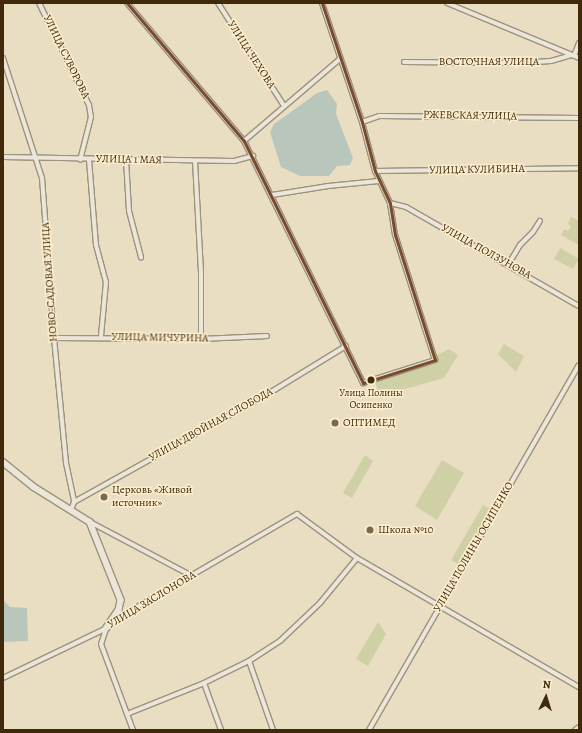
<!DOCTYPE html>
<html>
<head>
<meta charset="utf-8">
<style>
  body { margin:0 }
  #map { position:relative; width:582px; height:733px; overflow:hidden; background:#e9dec2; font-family:Alegreya,serif }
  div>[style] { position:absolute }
  .green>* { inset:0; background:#cfd0a5 }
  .water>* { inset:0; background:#b9c6bb }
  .roads { filter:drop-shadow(1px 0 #9b927f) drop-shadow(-1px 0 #9b927f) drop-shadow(0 1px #9b927f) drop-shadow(0 -1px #9b927f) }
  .street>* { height:4px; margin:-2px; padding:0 2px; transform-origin:2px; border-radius:2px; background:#ece6d8 }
  .secondary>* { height:5.5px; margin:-2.75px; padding:0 2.75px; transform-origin:2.75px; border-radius:2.75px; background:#ece6d8 }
  .bus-1>* { height:3px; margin:-1.5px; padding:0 1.5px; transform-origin:1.5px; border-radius:1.5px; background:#7a4b2a }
  .dots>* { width:11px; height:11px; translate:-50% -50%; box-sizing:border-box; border:2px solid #fbedcd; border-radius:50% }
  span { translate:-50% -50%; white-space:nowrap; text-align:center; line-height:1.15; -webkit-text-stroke:3px #fbedcd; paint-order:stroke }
  .bus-label { font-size:10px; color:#412a0c }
  .street-label { font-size:11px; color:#412a0c }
  .poi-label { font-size:11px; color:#412a0c }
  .left { translate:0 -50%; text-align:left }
  .frame { position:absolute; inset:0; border:4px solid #412a0c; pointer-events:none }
  .north { position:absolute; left:526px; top:677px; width:40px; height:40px; -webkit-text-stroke:3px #fbedcd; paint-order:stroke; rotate:4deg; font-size:11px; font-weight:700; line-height:16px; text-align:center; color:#412a0c }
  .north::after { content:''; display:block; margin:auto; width:14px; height:18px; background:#412a0c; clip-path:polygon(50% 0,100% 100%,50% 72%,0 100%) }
</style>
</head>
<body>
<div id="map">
  <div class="green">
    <i style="clip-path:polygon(571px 217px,579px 221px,579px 245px,561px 235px,564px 229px,568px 231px,571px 226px,568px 224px)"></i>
    <i style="clip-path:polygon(560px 248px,579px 259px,573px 269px,554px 259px)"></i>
    <i style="clip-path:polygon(504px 344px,524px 356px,516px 372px,498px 354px)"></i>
    <i style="clip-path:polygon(449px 349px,458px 355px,444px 378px,380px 396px,375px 382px,438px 362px,437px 355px)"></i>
    <i style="clip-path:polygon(365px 455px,373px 461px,352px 498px,343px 493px)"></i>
    <i style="clip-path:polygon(442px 460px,464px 473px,437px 520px,415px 506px)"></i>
    <i style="clip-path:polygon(483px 505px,492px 510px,460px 565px,451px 560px)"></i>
    <i style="clip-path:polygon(378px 622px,386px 634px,368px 666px,356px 659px)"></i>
  </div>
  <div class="water">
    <i style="clip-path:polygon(327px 90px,337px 104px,336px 114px,353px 158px,350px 165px,337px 166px,329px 176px,300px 176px,281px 167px,270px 132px,274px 124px,302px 104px,317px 93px)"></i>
    <i style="clip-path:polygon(3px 600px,10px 607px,27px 608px,28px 641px,3px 642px)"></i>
  </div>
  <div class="roads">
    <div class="street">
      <i style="left:39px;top:3px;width:114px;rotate:63.9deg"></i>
      <i style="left:89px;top:105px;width:12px;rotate:81deg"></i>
      <i style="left:91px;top:117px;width:44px;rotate:104.3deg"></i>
      <i style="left:127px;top:3px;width:181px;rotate:49.7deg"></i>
      <i style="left:244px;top:141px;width:270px;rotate:63.8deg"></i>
      <i style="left:363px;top:383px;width:76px;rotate:-17.7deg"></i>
      <i style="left:435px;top:360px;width:131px;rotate:-107.7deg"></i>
      <i style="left:395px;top:235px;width:32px;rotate:-99deg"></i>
      <i style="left:390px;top:203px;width:35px;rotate:-115deg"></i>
      <i style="left:375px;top:171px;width:51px;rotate:-104.9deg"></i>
      <i style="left:362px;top:122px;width:126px;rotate:-108.6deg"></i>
      <i style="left:218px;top:3px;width:122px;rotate:57.3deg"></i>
      <i style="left:447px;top:3px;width:143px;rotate:22.6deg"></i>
      <i style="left:574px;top:56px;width:14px;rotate:-69deg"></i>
      <i style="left:3px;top:58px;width:126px;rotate:72deg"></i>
      <i style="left:42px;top:178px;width:160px;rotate:85.7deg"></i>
      <i style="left:54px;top:338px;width:126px;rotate:84.5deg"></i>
      <i style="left:66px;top:463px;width:40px;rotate:78deg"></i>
      <i style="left:74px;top:502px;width:9px;rotate:111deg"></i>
      <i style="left:404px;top:62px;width:117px;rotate:0.5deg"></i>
      <i style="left:521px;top:63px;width:30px;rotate:-4deg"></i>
      <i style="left:551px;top:61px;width:22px;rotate:-16deg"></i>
      <i style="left:362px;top:122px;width:18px;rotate:-19deg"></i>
      <i style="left:379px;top:116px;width:200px;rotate:0.6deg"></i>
      <i style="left:244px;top:141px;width:125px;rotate:-40.5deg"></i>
      <i style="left:3px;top:157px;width:231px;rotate:1deg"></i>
      <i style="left:234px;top:161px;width:20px;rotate:-15deg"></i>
      <i style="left:89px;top:160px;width:85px;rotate:85.3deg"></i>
      <i style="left:96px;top:245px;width:38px;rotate:75deg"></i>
      <i style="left:106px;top:282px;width:54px;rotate:95.3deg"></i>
      <i style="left:126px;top:160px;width:51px;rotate:86.6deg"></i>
      <i style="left:129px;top:211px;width:48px;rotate:75.4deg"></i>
      <i style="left:195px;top:161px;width:112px;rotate:86.9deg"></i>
      <i style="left:201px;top:273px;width:66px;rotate:90deg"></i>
      <i style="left:375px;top:171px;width:204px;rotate:-0.8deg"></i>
      <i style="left:272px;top:195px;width:57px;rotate:-9.1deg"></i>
      <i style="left:328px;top:186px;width:51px;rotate:-5.6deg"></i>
      <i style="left:390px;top:203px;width:16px;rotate:14deg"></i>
      <i style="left:406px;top:207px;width:199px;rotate:29.8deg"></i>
      <i style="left:508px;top:265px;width:23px;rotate:-59deg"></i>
      <i style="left:520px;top:245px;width:18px;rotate:-45deg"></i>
      <i style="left:533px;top:232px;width:13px;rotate:-58deg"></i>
      <i style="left:54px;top:338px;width:147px;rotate:0.4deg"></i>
      <i style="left:201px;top:339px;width:66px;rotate:-2.6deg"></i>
      <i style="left:74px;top:502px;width:231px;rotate:-29.2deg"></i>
      <i style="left:276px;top:389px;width:82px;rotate:-31.6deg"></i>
      <i style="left:90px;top:522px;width:115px;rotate:27.9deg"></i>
      <i style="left:106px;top:629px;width:16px;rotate:108deg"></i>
      <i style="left:101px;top:644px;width:92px;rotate:69.6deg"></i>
      <i style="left:249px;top:661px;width:73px;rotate:70.8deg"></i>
      <i style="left:3px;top:678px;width:115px;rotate:-25.7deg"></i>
      <i style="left:107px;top:628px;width:17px;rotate:-40deg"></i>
      <i style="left:120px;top:617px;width:205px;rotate:-30.2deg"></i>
      <i style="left:297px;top:514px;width:74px;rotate:36.3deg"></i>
      <i style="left:357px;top:558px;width:257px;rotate:30.2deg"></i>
      <i style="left:204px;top:683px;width:50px;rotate:70.1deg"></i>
      <i style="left:127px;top:714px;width:83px;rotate:-21.9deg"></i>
      <i style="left:204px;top:683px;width:50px;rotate:-26.1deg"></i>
      <i style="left:249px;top:661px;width:38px;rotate:-33deg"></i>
      <i style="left:281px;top:640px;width:54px;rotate:-43.5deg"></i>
      <i style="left:320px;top:603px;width:58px;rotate:-50.6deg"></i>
      <i style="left:369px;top:730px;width:421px;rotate:-60.1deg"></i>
      <i style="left:575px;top:730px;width:5px;rotate:-37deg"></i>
    </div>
    <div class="secondary">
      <i style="left:3px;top:462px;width:40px;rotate:39deg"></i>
      <i style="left:34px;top:487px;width:66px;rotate:32deg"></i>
      <i style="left:90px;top:522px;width:84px;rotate:68.3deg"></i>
      <i style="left:121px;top:600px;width:10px;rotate:101deg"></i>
      <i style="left:119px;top:610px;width:22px;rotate:124deg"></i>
    </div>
  </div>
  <div class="bus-1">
    <i style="left:127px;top:3px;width:181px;rotate:49.7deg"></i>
    <i style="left:244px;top:141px;width:270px;rotate:63.8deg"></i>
    <i style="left:363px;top:383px;width:76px;rotate:-17.7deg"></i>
    <i style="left:435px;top:360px;width:131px;rotate:-107.7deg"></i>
    <i style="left:395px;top:235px;width:32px;rotate:-99deg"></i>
    <i style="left:390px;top:203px;width:35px;rotate:-115deg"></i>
    <i style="left:375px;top:171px;width:51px;rotate:-104.9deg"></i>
    <i style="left:362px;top:122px;width:126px;rotate:-108.6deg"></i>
  </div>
  <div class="dots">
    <i style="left:371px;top:380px;background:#412a0c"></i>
    <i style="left:335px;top:423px;background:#7c694c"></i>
    <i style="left:104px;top:497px;background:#7c694c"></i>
    <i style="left:370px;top:530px;background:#7c694c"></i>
  </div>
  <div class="bus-label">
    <span style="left:371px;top:398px">Улица Полины<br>Осипенко</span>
  </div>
  <div class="street-label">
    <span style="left:251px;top:55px;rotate:57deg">УЛИЦА ЧЕХОВА</span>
    <span style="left:66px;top:57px;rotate:64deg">УЛИЦА СУВОРОВА</span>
    <span style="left:489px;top:62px">ВОСТОЧНАЯ УЛИЦА</span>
    <span style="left:470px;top:116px;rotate:1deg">РЖЕВСКАЯ УЛИЦА</span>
    <span style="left:129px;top:160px;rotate:1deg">УЛИЦА 1 МАЯ</span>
    <span style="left:477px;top:170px;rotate:-1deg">УЛИЦА КУЛИБИНА</span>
    <span style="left:486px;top:252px;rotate:29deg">УЛИЦА ПОЛЗУНОВА</span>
    <span style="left:50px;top:282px;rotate:-94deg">НОВО-САДОВАЯ УЛИЦА</span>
    <span style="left:160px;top:338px;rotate:1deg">УЛИЦА МИЧУРИНА</span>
    <span style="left:211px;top:425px;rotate:-29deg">УЛИЦА ДВОЙНАЯ СЛОБОДА</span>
    <span style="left:474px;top:547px;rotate:-60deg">УЛИЦА ПОЛИНЫ ОСИПЕНКО</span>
    <span style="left:152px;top:600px;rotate:-31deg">УЛИЦА ЗАСЛОНОВА</span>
  </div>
  <div class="poi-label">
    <span class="left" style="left:343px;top:423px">ОПТИМЕД</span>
    <span class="left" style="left:112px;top:497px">Церковь «Живой<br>источник»</span>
    <span class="left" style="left:378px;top:530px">Школа №10</span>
  </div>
  <div class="frame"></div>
  <div class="north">N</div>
</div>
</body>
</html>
